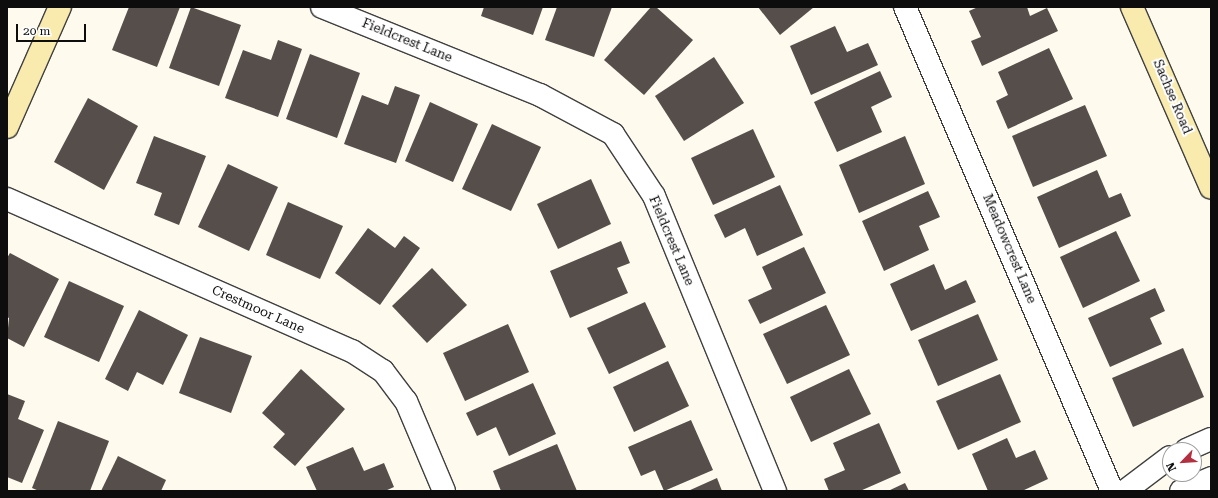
<!DOCTYPE html>
<html>
<head>
<meta charset="utf-8">
<style>
  body { margin:0 }
  #map { position:relative; width:1218px; height:498px; overflow:hidden; background:#fefaee; font-family:"Roboto Serif",serif }
  div>[style] { position:absolute }
  .building>* { inset:0; background:#554e4a }
  .roads { filter:drop-shadow(1px 0 #404040) drop-shadow(-1px 0 #404040) drop-shadow(0 1px #404040) drop-shadow(0 -1px #404040) }
  .street>* { height:22px; margin:-11px; padding:0 11px; transform-origin:11px; border-radius:11px; background:#fff }
  .secondary>* { height:22px; margin:-11px; padding:0 11px; transform-origin:11px; border-radius:11px; background:#f9ebae }
  span { translate:-50% -50%; white-space:nowrap; text-align:center; line-height:1.15; -webkit-text-stroke:4px #fff; paint-order:stroke }
  .street-label { font-size:13px; color:#0d0d0d }
  .frame { position:absolute; inset:0; border:8px solid #0d0d0d; pointer-events:none }
  .north { position:absolute; left:1162px; top:442px; width:40px; height:40px; box-sizing:border-box; background:#fff; border:1px solid #9e9e9e; border-radius:50%; rotate:245deg; font-size:11px; font-weight:700; line-height:16px; text-align:center; color:#0d0d0d }
  .north::after { content:''; display:block; margin:auto; width:14px; height:18px; background:#b2303f; clip-path:polygon(50% 0,100% 100%,50% 72%,0 100%) }
  .scale { position:absolute; left:16px; top:24px; width:70px; height:18px; box-sizing:border-box; border:2px solid #0d0d0d; border-top:0; padding-left:5px; font-size:12px; line-height:14px; white-space:nowrap; color:#0d0d0d; -webkit-text-stroke:3px #fff; paint-order:stroke }
</style>
</head>
<body>
<div id="map">
  <div class="building">
    <i style="clip-path:polygon(129px 7px,180px 7px,157px 67px,112px 50px)"></i>
    <i style="clip-path:polygon(191px 7px,241px 25px,219px 86px,169px 68px)"></i>
    <i style="clip-path:polygon(484px 7px,543px 7px,533px 35px,481px 16px)"></i>
    <i style="clip-path:polygon(557px 7px,612px 7px,594px 57px,545px 40px)"></i>
    <i style="clip-path:polygon(651px 7px,656px 7px,693px 40px,644px 95px,604px 60px)"></i>
    <i style="clip-path:polygon(758px 7px,814px 7px,780px 35px)"></i>
    <i style="clip-path:polygon(978px 7px,1027px 7px,1030px 16px,1047px 8px,1058px 31px,982px 66px,971px 41px,981px 37px,969px 11px)"></i>
    <i style="clip-path:polygon(835px 26px,847px 52px,868px 43px,878px 65px,811px 95px,790px 46px)"></i>
    <i style="clip-path:polygon(278px 40px,302px 49px,278px 117px,225px 98px,243px 50px,271px 60px)"></i>
    <i style="clip-path:polygon(1049px 48px,1073px 99px,1008px 129px,996px 101px,1008px 95px,998px 72px)"></i>
    <i style="clip-path:polygon(310px 54px,360px 73px,337px 138px,286px 119px)"></i>
    <i style="clip-path:polygon(714px 57px,744px 103px,684px 141px,655px 96px)"></i>
    <i style="clip-path:polygon(880px 71px,892px 97px,871px 107px,882px 132px,837px 152px,814px 102px)"></i>
    <i style="clip-path:polygon(395px 86px,420px 95px,396px 163px,344px 144px,362px 95px,388px 105px)"></i>
    <i style="clip-path:polygon(88px 98px,138px 126px,104px 190px,54px 162px)"></i>
    <i style="clip-path:polygon(430px 102px,478px 124px,453px 182px,405px 161px)"></i>
    <i style="clip-path:polygon(1085px 105px,1107px 156px,1033px 187px,1012px 136px)"></i>
    <i style="clip-path:polygon(492px 124px,541px 147px,511px 211px,462px 189px)"></i>
    <i style="clip-path:polygon(753px 129px,775px 177px,713px 205px,691px 158px)"></i>
    <i style="clip-path:polygon(154px 136px,206px 156px,179px 225px,154px 215px,162px 193px,136px 183px)"></i>
    <i style="clip-path:polygon(905px 136px,925px 184px,859px 213px,839px 165px)"></i>
    <i style="clip-path:polygon(228px 164px,278px 187px,249px 251px,198px 227px)"></i>
    <i style="clip-path:polygon(1097px 170px,1109px 198px,1121px 193px,1131px 216px,1059px 248px,1037px 197px)"></i>
    <i style="clip-path:polygon(591px 179px,611px 224px,558px 249px,537px 204px)"></i>
    <i style="clip-path:polygon(780px 185px,803px 235px,757px 256px,745px 228px,725px 238px,714px 215px)"></i>
    <i style="clip-path:polygon(928px 191px,940px 217px,919px 226px,929px 250px,884px 271px,862px 221px)"></i>
    <i style="clip-path:polygon(288px 202px,343px 226px,320px 279px,266px 255px)"></i>
    <i style="clip-path:polygon(368px 228px,395px 248px,404px 236px,420px 248px,380px 305px,335px 273px)"></i>
    <i style="clip-path:polygon(1116px 231px,1140px 281px,1083px 308px,1060px 257px)"></i>
    <i style="clip-path:polygon(621px 241px,630px 263px,617px 268px,628px 293px,570px 318px,550px 271px)"></i>
    <i style="clip-path:polygon(804px 247px,826px 293px,760px 324px,748px 300px,772px 289px,762px 267px)"></i>
    <i style="clip-path:polygon(10px 253px,59px 279px,24px 347px,7px 338px,9px 318px,7px 317px,7px 258px)"></i>
    <i style="clip-path:polygon(934px 264px,945px 290px,966px 280px,976px 302px,911px 331px,890px 284px)"></i>
    <i style="clip-path:polygon(432px 268px,467px 305px,427px 343px,392px 306px)"></i>
    <i style="clip-path:polygon(69px 281px,124px 306px,99px 362px,44px 337px)"></i>
    <i style="clip-path:polygon(1155px 288px,1165px 311px,1150px 318px,1162px 344px,1110px 367px,1088px 318px)"></i>
    <i style="clip-path:polygon(645px 302px,666px 347px,609px 374px,587px 328px)"></i>
    <i style="clip-path:polygon(826px 305px,850px 355px,787px 384px,763px 334px)"></i>
    <i style="clip-path:polygon(139px 310px,188px 335px,163px 385px,137px 372px,128px 391px,105px 379px)"></i>
    <i style="clip-path:polygon(978px 314px,998px 360px,938px 386px,918px 340px)"></i>
    <i style="clip-path:polygon(508px 324px,529px 372px,465px 401px,443px 353px)"></i>
    <i style="clip-path:polygon(200px 337px,252px 356px,231px 413px,179px 393px)"></i>
    <i style="clip-path:polygon(1183px 348px,1204px 397px,1133px 427px,1112px 378px)"></i>
    <i style="clip-path:polygon(668px 361px,689px 406px,634px 432px,613px 387px)"></i>
    <i style="clip-path:polygon(301px 369px,345px 409px,295px 466px,273px 447px,285px 434px,262px 413px)"></i>
    <i style="clip-path:polygon(849px 369px,871px 414px,811px 442px,790px 397px)"></i>
    <i style="clip-path:polygon(1000px 374px,1021px 422px,958px 450px,936px 401px)"></i>
    <i style="clip-path:polygon(533px 383px,556px 434px,509px 456px,496px 427px,477px 436px,466px 413px)"></i>
    <i style="clip-path:polygon(7px 394px,25px 401px,18px 419px,44px 430px,22px 483px,7px 477px)"></i>
    <i style="clip-path:polygon(691px 420px,713px 470px,664px 491px,655px 470px,641px 476px,628px 447px)"></i>
    <i style="clip-path:polygon(58px 421px,109px 441px,90px 491px,39px 491px,32px 488px)"></i>
    <i style="clip-path:polygon(879px 423px,901px 473px,860px 491px,829px 491px,824px 479px,845px 470px,833px 443px)"></i>
    <i style="clip-path:polygon(1007px 438px,1016px 458px,1035px 450px,1048px 479px,1022px 491px,988px 491px,972px 454px)"></i>
    <i style="clip-path:polygon(557px 444px,577px 491px,501px 491px,493px 471px)"></i>
    <i style="clip-path:polygon(353px 447px,364px 471px,384px 463px,394px 487px,385px 491px,317px 491px,306px 467px)"></i>
    <i style="clip-path:polygon(118px 456px,166px 480px,161px 491px,101px 491px)"></i>
    <i style="clip-path:polygon(717px 478px,722px 491px,688px 491px)"></i>
    <i style="clip-path:polygon(905px 483px,909px 491px,888px 491px)"></i>
  </div>
  <div class="roads">
    <div class="street">
      <i style="left:322px;top:7px;width:235px;rotate:22deg"></i>
      <i style="left:540px;top:95px;width:83px;rotate:28.1deg"></i>
      <i style="left:613px;top:134px;width:74px;rotate:56.5deg"></i>
      <i style="left:654px;top:196px;width:319px;rotate:67.7deg"></i>
      <i style="left:905px;top:7px;width:526px;rotate:66.84deg"></i>
      <i style="left:7px;top:199px;width:377px;rotate:23.8deg"></i>
      <i style="left:352px;top:351px;width:37px;rotate:33deg"></i>
      <i style="left:383px;top:371px;width:38px;rotate:53deg"></i>
      <i style="left:406px;top:401px;width:98px;rotate:67.1deg"></i>
      <i style="left:1186px;top:450px;width:27px;rotate:-24deg"></i>
      <i style="left:1125px;top:491px;width:56px;rotate:-37.1deg"></i>
      <i style="left:1181px;top:491px;width:33px;rotate:-23deg"></i>
    </div>
    <div class="secondary">
      <i style="left:1132px;top:7px;width:197px;rotate:66.4deg"></i>
      <i style="left:7px;top:127px;width:131px;rotate:-66.2deg"></i>
    </div>
  </div>
  <div class="street-label">
    <span style="left:407px;top:41px;rotate:22deg">Fieldcrest Lane</span>
    <span style="left:1172px;top:97px;rotate:67deg">Sachse Road</span>
    <span style="left:671px;top:241px;rotate:67deg">Fieldcrest Lane</span>
    <span style="left:1009px;top:249px;rotate:67deg">Meadowcrest Lane</span>
    <span style="left:258px;top:310px;rotate:24deg">Crestmoor Lane</span>
  </div>
  <div class="frame"></div>
  <div class="north">N</div>
  <div class="scale">20 m</div>
</div>
</body>
</html>
